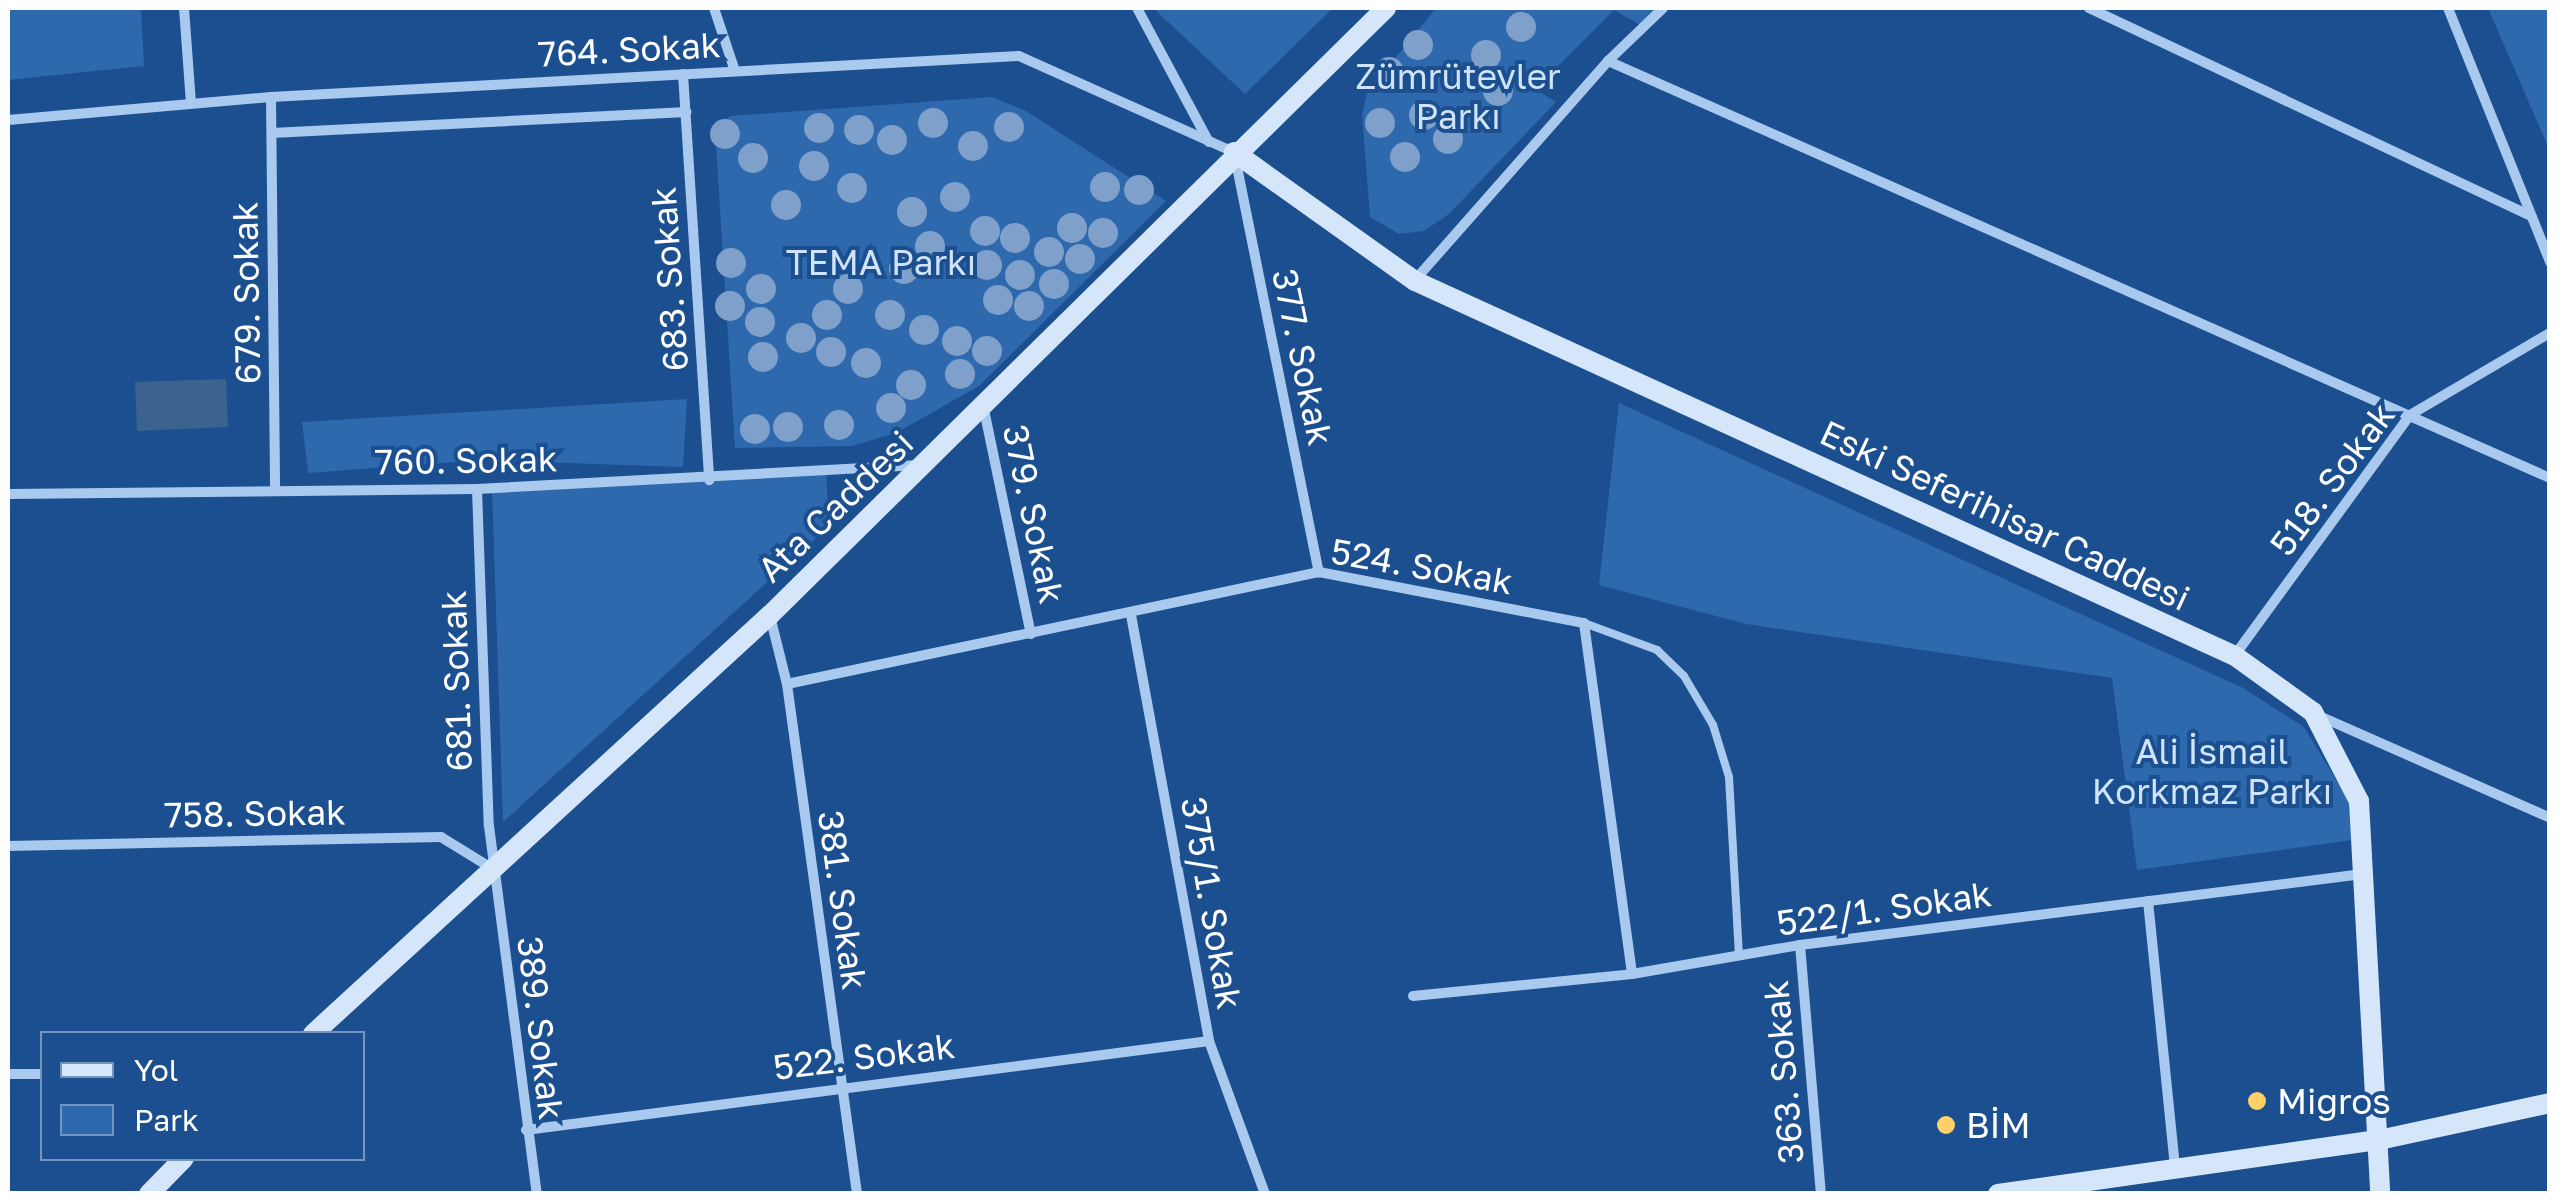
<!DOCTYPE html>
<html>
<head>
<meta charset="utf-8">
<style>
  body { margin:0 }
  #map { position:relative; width:2557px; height:1201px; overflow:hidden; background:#1b4f8f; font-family:"Golos Text",sans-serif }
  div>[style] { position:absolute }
  .green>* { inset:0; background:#2e69ad }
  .water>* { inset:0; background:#3c6290 }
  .service>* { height:8px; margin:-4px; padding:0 4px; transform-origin:4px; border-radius:4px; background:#a9c9ee }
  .minor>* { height:10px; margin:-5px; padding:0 5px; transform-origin:5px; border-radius:5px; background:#a9c9ee }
  .secondary>* { height:20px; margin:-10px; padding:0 10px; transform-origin:10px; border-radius:10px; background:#d6e6fa }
  .trees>* { width:30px; height:30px; margin:-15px; border-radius:50%; background:#7ea0ca }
  .dots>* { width:28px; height:28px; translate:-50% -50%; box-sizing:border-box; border:5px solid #1b4f8f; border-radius:50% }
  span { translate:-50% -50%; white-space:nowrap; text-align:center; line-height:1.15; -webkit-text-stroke:8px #1b4f8f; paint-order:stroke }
  .street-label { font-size:35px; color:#fff }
  .park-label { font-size:35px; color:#cfe3fa }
  .poi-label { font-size:35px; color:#fff }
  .left { translate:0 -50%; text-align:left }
  .frame { position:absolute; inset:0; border:10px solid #fff; pointer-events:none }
  .legend { position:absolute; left:40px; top:1031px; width:325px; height:130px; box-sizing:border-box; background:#1b4f8f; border:2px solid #7695bc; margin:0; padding:12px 18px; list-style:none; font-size:30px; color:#fff }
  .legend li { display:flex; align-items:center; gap:20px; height:50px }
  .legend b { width:50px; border:2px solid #7695bc }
</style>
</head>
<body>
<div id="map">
  <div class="green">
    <i style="clip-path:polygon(8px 8px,141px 8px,144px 66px,8px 80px)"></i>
    <i style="clip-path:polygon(1153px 8px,1333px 8px,1245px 94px)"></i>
    <i style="clip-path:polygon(1436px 8px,1661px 8px,1642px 26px,1614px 10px,1535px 89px,1556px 102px,1449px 214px,1424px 231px,1399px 234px,1370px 217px,1362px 114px,1367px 93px)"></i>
    <i style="clip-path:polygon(2488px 8px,2549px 8px,2549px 149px)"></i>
    <i style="clip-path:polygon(992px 97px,1026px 111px,1166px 201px,979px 386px,896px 433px,852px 446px,735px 448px,715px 129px,730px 116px)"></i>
    <i style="clip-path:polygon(687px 399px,683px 467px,483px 460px,308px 473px,302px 422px)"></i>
    <i style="clip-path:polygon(1619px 403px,2243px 688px,2304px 727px,2350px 803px,2352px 840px,2137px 870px,2112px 678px,1746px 624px,1599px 585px)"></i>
    <i style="clip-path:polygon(826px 471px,829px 526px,503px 822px,492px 489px)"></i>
  </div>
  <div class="water">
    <i style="clip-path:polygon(226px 379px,228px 427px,137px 431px,135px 382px)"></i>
  </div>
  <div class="service">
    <i style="left:1584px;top:623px;width:78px;rotate:20.3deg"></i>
    <i style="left:1657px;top:650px;width:37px;rotate:44deg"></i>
    <i style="left:1684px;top:676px;width:57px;rotate:59.4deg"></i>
    <i style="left:1713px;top:725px;width:54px;rotate:72.9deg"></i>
    <i style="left:1729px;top:777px;width:179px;rotate:86.8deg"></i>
  </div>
  <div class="minor">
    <i style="left:184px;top:8px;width:95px;rotate:85.8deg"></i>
    <i style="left:714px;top:8px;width:66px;rotate:71.6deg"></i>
    <i style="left:1137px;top:8px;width:152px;rotate:61.8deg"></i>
    <i style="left:2089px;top:8px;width:489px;rotate:25.2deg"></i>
    <i style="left:2448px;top:8px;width:274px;rotate:68.1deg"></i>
    <i style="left:1608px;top:61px;width:1030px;rotate:23.88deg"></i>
    <i style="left:683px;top:74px;width:407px;rotate:86.3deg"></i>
    <i style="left:271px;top:97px;width:392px;rotate:89.4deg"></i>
    <i style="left:8px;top:120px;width:264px;rotate:-5deg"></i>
    <i style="left:271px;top:97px;width:749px;rotate:-3.14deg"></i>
    <i style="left:1019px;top:56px;width:235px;rotate:24.1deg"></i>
    <i style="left:1234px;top:152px;width:429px;rotate:78.6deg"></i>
    <i style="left:272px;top:133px;width:415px;rotate:-2.9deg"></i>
    <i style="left:1415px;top:280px;width:292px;rotate:-48.6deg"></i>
    <i style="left:1608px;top:61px;width:76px;rotate:-43.9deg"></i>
    <i style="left:983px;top:405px;width:234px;rotate:78.2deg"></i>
    <i style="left:477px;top:489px;width:337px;rotate:88deg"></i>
    <i style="left:489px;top:826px;width:371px;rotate:82.6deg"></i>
    <i style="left:8px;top:494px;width:469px;rotate:-0.6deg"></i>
    <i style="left:477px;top:489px;width:443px;rotate:-3.1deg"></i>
    <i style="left:1131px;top:615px;width:433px;rotate:79.6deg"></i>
    <i style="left:1209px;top:1041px;width:163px;rotate:69.9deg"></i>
    <i style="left:770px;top:616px;width:70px;rotate:76deg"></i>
    <i style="left:787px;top:684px;width:515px;rotate:82.18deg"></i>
    <i style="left:2235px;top:655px;width:297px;rotate:-53.9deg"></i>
    <i style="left:2410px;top:415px;width:162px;rotate:-30.4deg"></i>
    <i style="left:787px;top:684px;width:544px;rotate:-11.89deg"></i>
    <i style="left:1319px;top:572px;width:270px;rotate:10.9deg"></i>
    <i style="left:1584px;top:623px;width:354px;rotate:82.2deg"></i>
    <i style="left:2317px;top:715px;width:255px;rotate:23.8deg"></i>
    <i style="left:8px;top:846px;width:433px;rotate:-1.2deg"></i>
    <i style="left:441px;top:837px;width:61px;rotate:31.6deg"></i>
    <i style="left:2148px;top:901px;width:269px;rotate:84.2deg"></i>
    <i style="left:1800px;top:945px;width:250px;rotate:85.2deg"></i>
    <i style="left:1413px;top:996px;width:220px;rotate:-5.7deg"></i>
    <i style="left:1632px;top:974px;width:170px;rotate:-9.8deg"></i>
    <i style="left:1800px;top:945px;width:567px;rotate:-7.19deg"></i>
    <i style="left:8px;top:1074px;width:34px"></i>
    <i style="left:526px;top:1130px;width:689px;rotate:-7.42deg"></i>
  </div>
  <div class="secondary">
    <i style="left:1234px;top:152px;width:222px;rotate:35.5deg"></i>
    <i style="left:1415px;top:281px;width:902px;rotate:24.58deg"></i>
    <i style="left:2235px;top:656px;width:96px;rotate:35.7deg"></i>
    <i style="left:2313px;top:712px;width:100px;rotate:62.7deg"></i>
    <i style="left:2359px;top:801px;width:394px;rotate:86.9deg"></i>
    <i style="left:313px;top:1034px;width:620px;rotate:-42.52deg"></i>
    <i style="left:770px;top:615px;width:865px;rotate:-44.58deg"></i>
    <i style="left:149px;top:1194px;width:50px;rotate:-45.8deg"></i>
    <i style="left:1998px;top:1194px;width:385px;rotate:-8.1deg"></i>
    <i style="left:2379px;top:1140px;width:175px;rotate:-12.2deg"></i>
  </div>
  <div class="trees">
    <i style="left:1521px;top:27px"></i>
    <i style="left:1418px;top:45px"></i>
    <i style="left:1486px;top:55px"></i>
    <i style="left:1389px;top:72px"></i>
    <i style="left:1498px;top:91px"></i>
    <i style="left:1424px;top:115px"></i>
    <i style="left:933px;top:123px"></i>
    <i style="left:1380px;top:123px"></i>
    <i style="left:1009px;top:127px"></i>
    <i style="left:819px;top:128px"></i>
    <i style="left:859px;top:130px"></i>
    <i style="left:725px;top:134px"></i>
    <i style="left:1448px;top:139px"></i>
    <i style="left:892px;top:140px"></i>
    <i style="left:973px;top:146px"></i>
    <i style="left:1405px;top:157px"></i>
    <i style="left:753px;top:158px"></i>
    <i style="left:814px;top:166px"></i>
    <i style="left:1105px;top:187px"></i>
    <i style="left:852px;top:188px"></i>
    <i style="left:1139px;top:190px"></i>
    <i style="left:955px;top:197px"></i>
    <i style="left:786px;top:205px"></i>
    <i style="left:912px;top:212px"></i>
    <i style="left:1072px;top:228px"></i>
    <i style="left:985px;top:231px"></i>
    <i style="left:1103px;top:233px"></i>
    <i style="left:1015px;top:238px"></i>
    <i style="left:930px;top:246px"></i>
    <i style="left:1049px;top:252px"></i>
    <i style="left:1080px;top:259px"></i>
    <i style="left:731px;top:263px"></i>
    <i style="left:987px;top:265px"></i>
    <i style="left:904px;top:269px"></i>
    <i style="left:1020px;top:275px"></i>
    <i style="left:1054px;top:284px"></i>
    <i style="left:761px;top:289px"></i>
    <i style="left:848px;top:289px"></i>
    <i style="left:998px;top:300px"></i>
    <i style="left:730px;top:306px"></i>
    <i style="left:1029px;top:306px"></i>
    <i style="left:827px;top:315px"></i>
    <i style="left:890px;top:315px"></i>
    <i style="left:760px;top:322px"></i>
    <i style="left:924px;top:330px"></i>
    <i style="left:801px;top:338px"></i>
    <i style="left:957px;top:341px"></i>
    <i style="left:987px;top:351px"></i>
    <i style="left:831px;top:352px"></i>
    <i style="left:763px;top:357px"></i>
    <i style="left:866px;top:363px"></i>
    <i style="left:960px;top:374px"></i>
    <i style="left:911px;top:385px"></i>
    <i style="left:891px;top:408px"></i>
    <i style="left:839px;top:425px"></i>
    <i style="left:788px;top:427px"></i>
    <i style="left:755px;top:429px"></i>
  </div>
  <div class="dots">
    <i style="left:2257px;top:1101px;background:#ffd166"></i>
    <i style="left:1946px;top:1125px;background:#ffd166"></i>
  </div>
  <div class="street-label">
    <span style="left:629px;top:49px;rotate:-3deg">764. Sokak</span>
    <span style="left:669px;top:279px;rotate:-94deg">683. Sokak</span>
    <span style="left:246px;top:293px;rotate:-91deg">679. Sokak</span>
    <span style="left:1303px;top:357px;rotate:78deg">377. Sokak</span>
    <span style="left:466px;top:460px;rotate:-1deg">760. Sokak</span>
    <span style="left:2332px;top:479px;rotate:-53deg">518. Sokak</span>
    <span style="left:835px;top:506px;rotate:-44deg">Ata Caddesi</span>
    <span style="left:1034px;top:514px;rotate:78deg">379. Sokak</span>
    <span style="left:2005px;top:515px;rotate:25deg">Eski Seferihisar Caddesi</span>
    <span style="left:1422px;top:566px;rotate:10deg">524. Sokak</span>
    <span style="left:456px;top:681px;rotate:-92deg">681. Sokak</span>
    <span style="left:255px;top:813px;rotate:-1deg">758. Sokak</span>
    <span style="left:843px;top:900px;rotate:82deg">381. Sokak</span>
    <span style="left:1212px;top:903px;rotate:80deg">375/1. Sokak</span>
    <span style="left:1884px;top:908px;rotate:-8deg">522/1. Sokak</span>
    <span style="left:541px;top:1028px;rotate:83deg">389. Sokak</span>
    <span style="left:864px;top:1056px;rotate:-7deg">522. Sokak</span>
    <span style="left:1783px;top:1072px;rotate:-95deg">363. Sokak</span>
  </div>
  <div class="park-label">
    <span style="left:1458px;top:96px">Zümrütevler<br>Parkı</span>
    <span style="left:881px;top:262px">TEMA Parkı</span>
    <span style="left:2212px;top:771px">Ali İsmail<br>Korkmaz Parkı</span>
  </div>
  <div class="poi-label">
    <span class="left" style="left:2277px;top:1101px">Migros</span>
    <span class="left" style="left:1966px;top:1125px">BİM</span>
  </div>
  <div class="frame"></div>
  <ul class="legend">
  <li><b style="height:12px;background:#d6e6fa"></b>Yol</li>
  <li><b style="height:28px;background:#2e69ad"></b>Park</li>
  </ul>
</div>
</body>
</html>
